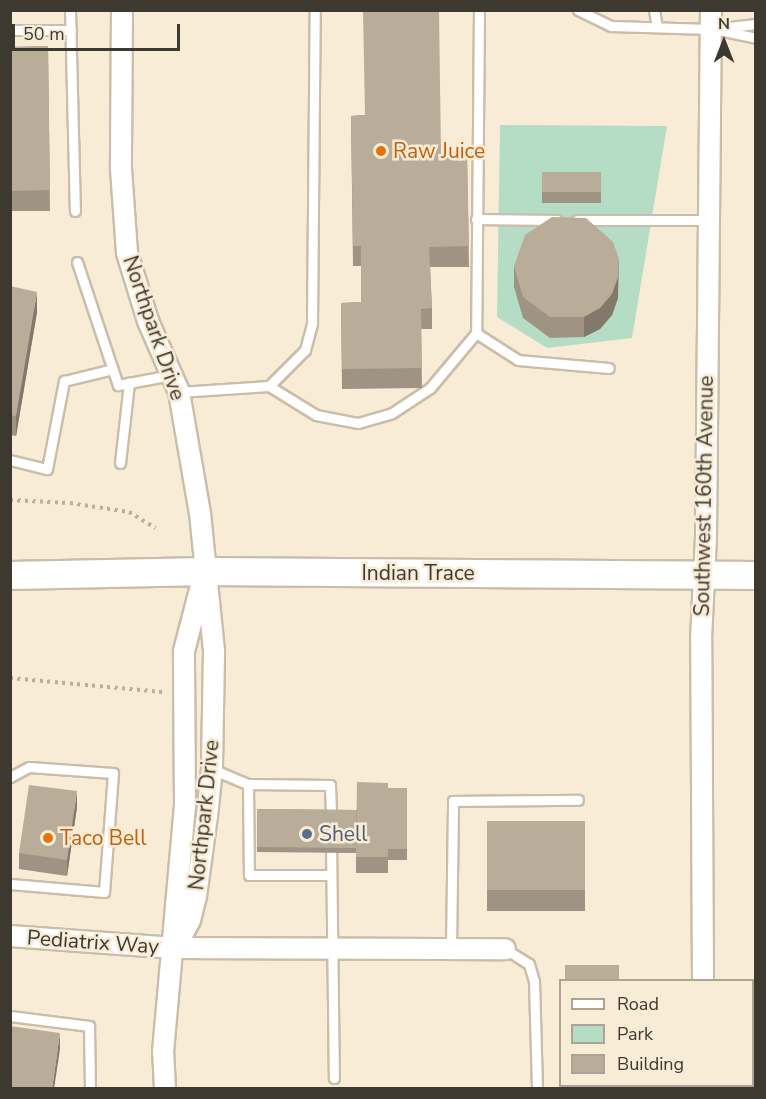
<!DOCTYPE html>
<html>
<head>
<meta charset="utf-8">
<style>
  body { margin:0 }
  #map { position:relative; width:766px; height:1099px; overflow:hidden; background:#f9ecd7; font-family:"Nunito Sans",sans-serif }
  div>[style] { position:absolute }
  .green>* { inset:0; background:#b5ddc5 }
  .path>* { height:4px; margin-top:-2px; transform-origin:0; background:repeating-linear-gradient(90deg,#baaf9f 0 3px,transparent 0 7.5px) }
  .roads { filter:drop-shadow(2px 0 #cabeaa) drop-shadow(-2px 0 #cabeaa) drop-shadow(0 2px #cabeaa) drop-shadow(0 -2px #cabeaa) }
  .lane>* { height:9px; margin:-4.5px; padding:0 4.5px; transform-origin:4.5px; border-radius:4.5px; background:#fff }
  .street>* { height:20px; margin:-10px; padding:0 10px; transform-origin:10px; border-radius:10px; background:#fff }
  .secondary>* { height:27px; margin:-13.5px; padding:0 13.5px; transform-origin:13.5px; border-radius:13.5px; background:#fff }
  .wall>* { inset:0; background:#9f9484 }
  .shaded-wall>* { inset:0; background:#82786b }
  .building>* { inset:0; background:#b9ac99 }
  .dots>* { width:16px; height:16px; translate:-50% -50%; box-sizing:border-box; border:3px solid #f9ecd7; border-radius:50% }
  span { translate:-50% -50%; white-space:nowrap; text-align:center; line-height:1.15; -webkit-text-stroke:5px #f9ecd7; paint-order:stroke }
  .food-label { font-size:21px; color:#c56008 }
  .left { translate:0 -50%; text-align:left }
  .street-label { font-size:21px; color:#3d3830 }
  .service-label { font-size:21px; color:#4e5e75 }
  .frame { position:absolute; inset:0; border:12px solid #3d3830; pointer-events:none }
  .legend { position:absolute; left:559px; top:979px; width:195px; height:108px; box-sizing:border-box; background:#f9ecd7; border:2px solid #aea494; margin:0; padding:8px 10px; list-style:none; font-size:18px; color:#3d3830 }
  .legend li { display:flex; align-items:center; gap:12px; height:30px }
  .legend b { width:30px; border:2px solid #aea494 }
  .north { position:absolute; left:694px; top:12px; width:60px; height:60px; -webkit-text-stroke:4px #f9ecd7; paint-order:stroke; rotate:0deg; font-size:16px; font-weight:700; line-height:24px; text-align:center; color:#3d3830 }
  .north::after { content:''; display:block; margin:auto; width:21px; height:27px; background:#3d3830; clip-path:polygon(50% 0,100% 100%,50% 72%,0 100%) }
  .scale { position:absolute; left:12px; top:24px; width:168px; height:27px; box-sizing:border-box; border:3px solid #3d3830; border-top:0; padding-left:8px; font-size:18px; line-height:21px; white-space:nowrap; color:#3d3830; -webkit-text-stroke:4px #f9ecd7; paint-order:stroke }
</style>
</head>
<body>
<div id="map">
  <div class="green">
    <i style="clip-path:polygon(500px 125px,667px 126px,632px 338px,547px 348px,497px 317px)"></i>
  </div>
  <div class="path">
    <i style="left:10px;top:500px;width:60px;rotate:2.9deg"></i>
    <i style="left:70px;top:503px;width:60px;rotate:8.7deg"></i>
    <i style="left:129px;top:512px;width:31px;rotate:31deg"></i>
    <i style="left:10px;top:678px;width:156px;rotate:5.2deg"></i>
  </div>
  <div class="roads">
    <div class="lane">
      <i style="left:70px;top:10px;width:201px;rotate:88.6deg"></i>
      <i style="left:479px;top:10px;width:323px;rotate:90.5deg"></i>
      <i style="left:476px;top:333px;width:50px;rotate:32.7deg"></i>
      <i style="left:518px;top:360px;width:91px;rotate:5deg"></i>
      <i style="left:578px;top:10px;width:37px;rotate:26deg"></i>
      <i style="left:611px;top:26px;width:100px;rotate:1.7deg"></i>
      <i style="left:711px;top:29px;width:45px;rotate:-6.3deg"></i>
      <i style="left:654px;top:10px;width:17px;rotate:80deg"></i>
      <i style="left:10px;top:30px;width:61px"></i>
      <i style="left:719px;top:30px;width:38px;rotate:12deg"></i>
      <i style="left:476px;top:219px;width:81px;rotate:0.7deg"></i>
      <i style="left:577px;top:220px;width:132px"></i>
      <i style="left:77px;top:262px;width:130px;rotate:71.6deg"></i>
      <i style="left:118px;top:385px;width:54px;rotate:-10.7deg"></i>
      <i style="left:269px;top:386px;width:55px;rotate:31.7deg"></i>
      <i style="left:316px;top:415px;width:43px;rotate:10.8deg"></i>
      <i style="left:358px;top:423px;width:35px;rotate:-16deg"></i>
      <i style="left:392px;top:413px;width:45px;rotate:-33.3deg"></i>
      <i style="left:430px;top:388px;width:72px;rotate:-50.1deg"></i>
      <i style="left:179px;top:392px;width:90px;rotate:-3.8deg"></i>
      <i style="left:269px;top:386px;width:51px;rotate:-45deg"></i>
      <i style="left:305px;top:350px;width:28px;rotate:-75deg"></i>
      <i style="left:312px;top:323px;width:313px;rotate:-89.5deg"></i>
      <i style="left:10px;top:460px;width:38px;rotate:14deg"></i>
      <i style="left:47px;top:469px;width:90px;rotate:-79.1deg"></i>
      <i style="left:64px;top:381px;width:50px;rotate:-13.8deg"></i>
      <i style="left:120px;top:463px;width:81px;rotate:-83.6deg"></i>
      <i style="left:212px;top:769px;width:39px;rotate:23deg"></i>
      <i style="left:248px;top:784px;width:82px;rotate:0.7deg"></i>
      <i style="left:330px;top:785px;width:36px;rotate:88deg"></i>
      <i style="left:10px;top:777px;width:21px;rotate:-28deg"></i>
      <i style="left:29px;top:767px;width:84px;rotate:4.1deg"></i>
      <i style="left:113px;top:773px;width:119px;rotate:94.3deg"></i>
      <i style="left:104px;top:892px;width:94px;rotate:-175.1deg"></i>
      <i style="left:248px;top:784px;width:91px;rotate:89.4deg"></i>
      <i style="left:249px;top:875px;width:82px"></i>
      <i style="left:331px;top:841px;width:237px;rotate:89.3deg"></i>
      <i style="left:451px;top:949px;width:148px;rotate:-89.2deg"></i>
      <i style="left:453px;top:801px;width:125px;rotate:-0.5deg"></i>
      <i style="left:505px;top:949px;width:28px;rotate:32deg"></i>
      <i style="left:529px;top:964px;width:18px;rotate:74deg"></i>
      <i style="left:534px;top:981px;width:107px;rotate:88.4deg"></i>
      <i style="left:10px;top:1016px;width:80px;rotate:7.2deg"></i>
      <i style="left:89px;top:1026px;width:62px;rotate:89.1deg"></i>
      <i style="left:633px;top:1086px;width:2px;rotate:90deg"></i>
    </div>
    <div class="street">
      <i style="left:122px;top:10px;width:159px;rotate:90.4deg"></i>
      <i style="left:121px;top:169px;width:84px;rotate:85.9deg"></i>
      <i style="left:127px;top:253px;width:71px;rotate:72.8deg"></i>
      <i style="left:148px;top:321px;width:77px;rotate:66.4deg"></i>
      <i style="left:179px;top:392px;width:123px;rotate:80.2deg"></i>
      <i style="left:200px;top:513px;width:140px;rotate:84.2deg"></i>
      <i style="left:214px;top:652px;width:117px;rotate:91deg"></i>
      <i style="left:212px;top:769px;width:47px;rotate:96.1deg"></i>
      <i style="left:207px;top:816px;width:81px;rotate:97.8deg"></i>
      <i style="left:196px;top:896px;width:25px;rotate:104deg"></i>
      <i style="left:190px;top:920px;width:32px;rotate:118deg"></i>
      <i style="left:10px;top:936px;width:165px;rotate:4.2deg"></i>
      <i style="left:175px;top:948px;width:330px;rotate:0.2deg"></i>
      <i style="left:703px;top:980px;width:341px;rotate:-90.3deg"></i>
      <i style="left:701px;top:639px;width:103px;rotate:-87.2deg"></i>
      <i style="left:706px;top:536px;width:526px;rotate:-89.46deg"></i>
      <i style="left:704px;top:1086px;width:2px;rotate:90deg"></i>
      <i style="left:165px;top:1088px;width:36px;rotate:-93deg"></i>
      <i style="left:163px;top:1052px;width:247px;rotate:-84.9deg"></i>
      <i style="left:185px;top:806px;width:155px;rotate:-90.4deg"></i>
      <i style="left:184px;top:651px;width:71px;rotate:-75.4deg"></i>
    </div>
    <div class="secondary">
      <i style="left:10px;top:575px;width:195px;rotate:-1.2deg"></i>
      <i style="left:205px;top:571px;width:551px;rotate:0.42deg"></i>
    </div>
  </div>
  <div class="wall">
    <i style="clip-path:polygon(48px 46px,50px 211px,10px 211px,10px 47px)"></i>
    <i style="clip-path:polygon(364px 115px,441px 154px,467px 154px,469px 267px,430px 267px,432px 308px,432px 329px,421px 329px,422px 388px,342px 389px,341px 303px,361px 302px,361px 266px,353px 266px,351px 116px)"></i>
    <i style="clip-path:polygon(542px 172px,601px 172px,601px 203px,542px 203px)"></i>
    <i style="clip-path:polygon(514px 266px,618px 298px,612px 315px,600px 329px,584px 337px,550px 338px,523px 318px,514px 287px)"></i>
    <i style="clip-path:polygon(10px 286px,37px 312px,16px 436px,10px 435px)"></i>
    <i style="clip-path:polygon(388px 788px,407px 788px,407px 860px,388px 860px,388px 873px,356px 873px,356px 853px,257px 852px,257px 809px,356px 810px)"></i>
    <i style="clip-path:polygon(77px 807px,67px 876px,19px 869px,19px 853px)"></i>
    <i style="clip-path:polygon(487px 821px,585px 821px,585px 911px,487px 911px)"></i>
    <i style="clip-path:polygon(565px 1086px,619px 1086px,619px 1089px,565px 1089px)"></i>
  </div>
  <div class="shaded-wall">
    <i style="clip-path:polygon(619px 259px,618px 298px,612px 315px,600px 329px,584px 337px,584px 317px)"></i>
    <i style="clip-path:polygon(37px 292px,37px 312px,16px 436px,16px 416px)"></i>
    <i style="clip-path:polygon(77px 791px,77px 807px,67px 876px,67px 860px)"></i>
    <i style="clip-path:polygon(60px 1033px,60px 1049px,54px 1089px,52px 1089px)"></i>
  </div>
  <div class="building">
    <i style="clip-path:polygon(363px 10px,439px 10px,441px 154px,467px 154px,469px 246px,429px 247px,432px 308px,421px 309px,422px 368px,342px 369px,341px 303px,361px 302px,361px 246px,353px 246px,351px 116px,365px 115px)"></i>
    <i style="clip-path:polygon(48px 46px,50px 190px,10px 191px,10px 47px)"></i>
    <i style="clip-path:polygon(542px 172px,601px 172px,601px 192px,542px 192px)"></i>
    <i style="clip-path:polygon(552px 217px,586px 218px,613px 242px,619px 259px,618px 277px,612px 294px,600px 308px,584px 317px,550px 317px,523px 297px,514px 266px,525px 235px)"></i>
    <i style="clip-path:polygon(10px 286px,37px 292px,16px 416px,10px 415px)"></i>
    <i style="clip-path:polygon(357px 782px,388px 783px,388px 857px,356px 857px)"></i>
    <i style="clip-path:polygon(29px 785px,77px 791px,67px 860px,19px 853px)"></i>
    <i style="clip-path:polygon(388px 788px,407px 788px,407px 849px,388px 849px)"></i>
    <i style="clip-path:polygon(257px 809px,356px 810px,356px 848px,257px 847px)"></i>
    <i style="clip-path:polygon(487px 821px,585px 821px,585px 890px,487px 890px)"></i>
    <i style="clip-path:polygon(565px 965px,619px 965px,619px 981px,565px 981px)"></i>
    <i style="clip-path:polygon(10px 1026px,60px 1033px,52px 1089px,10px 1089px)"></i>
  </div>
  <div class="dots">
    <i style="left:381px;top:151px;background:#e8710a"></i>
    <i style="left:307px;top:834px;background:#5c6f8a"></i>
    <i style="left:48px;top:838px;background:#e8710a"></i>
  </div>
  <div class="food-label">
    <span class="left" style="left:393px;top:151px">Raw Juice</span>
    <span class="left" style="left:60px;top:838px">Taco Bell</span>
  </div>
  <div class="street-label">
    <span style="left:154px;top:328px;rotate:71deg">Northpark Drive</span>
    <span style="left:704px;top:496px;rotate:-89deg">Southwest 160th Avenue</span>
    <span style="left:418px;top:573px">Indian Trace</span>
    <span style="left:204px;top:815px;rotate:-84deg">Northpark Drive</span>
    <span style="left:93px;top:942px;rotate:4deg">Pediatrix Way</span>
  </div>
  <div class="service-label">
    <span class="left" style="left:319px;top:834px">Shell</span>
  </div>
  <div class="frame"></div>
  <ul class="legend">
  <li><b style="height:8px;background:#fff"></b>Road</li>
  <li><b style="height:16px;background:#b5ddc5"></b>Park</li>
  <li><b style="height:16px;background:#b9ac99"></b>Building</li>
  </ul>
  <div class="north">N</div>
  <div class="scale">50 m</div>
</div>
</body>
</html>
